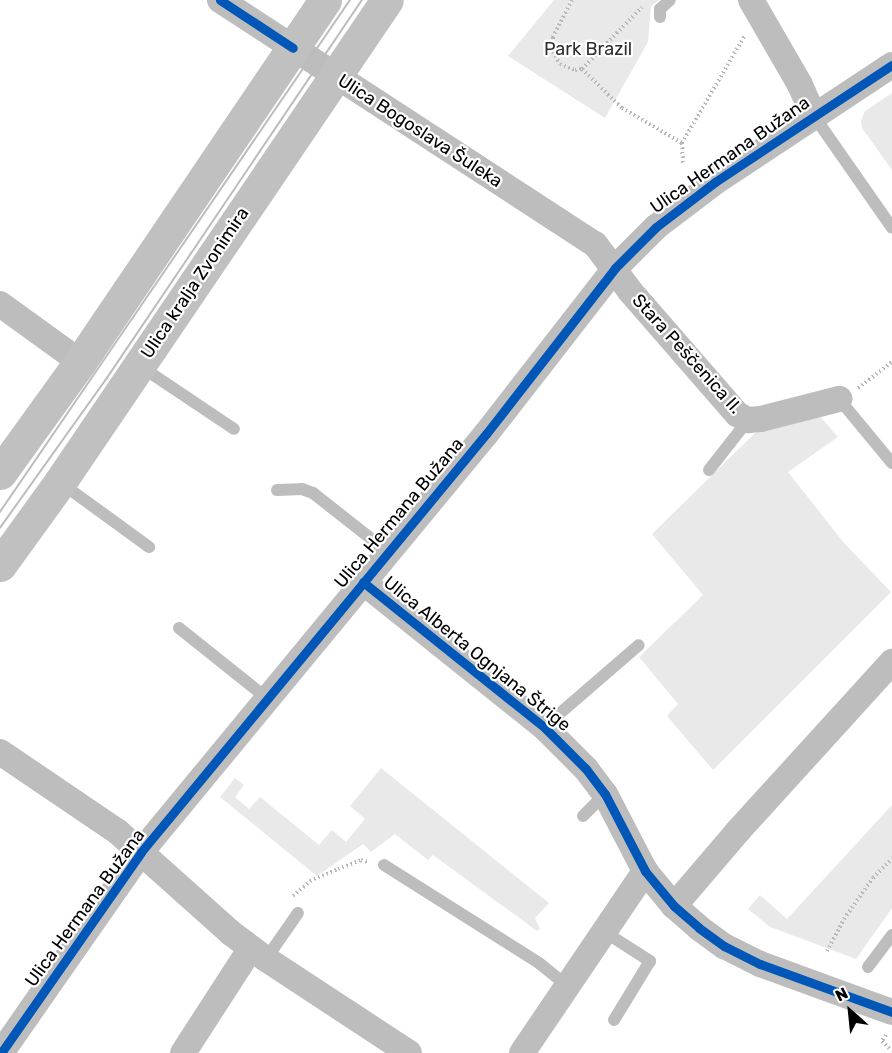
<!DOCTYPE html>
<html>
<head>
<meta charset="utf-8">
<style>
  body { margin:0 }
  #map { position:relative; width:892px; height:1053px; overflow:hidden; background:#fff; font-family:Rubik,sans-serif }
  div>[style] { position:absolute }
  .green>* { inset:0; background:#e9e9e9 }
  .path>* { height:4px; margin-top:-2px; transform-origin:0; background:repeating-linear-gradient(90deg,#b8b8b8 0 1.5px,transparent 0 4.5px) }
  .service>* { height:12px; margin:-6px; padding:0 6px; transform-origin:6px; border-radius:6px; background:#bdbdbd }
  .minor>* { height:26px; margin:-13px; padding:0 13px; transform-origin:13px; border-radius:13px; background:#bdbdbd }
  .secondary>* { height:33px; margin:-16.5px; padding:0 16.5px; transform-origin:16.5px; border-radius:16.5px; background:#c0c0c0 }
  .tram>* { height:1.5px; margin:-0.75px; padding:0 0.75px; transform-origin:0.75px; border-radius:0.75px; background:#bdbdbd }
  .cycleway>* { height:9px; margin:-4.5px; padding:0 4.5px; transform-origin:4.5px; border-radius:4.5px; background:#0057b8 }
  span { translate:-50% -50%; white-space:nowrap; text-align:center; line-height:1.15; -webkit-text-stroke:4.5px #fff; paint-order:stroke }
  .park-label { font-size:18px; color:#2e2e2e }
  .street-label { font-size:18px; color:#000 }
  .north { position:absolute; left:820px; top:981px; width:60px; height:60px; -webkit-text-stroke:4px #fff; paint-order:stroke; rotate:333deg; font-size:16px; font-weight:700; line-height:24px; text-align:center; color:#000 }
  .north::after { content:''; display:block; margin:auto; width:21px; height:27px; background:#000; clip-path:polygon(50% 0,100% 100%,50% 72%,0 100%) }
</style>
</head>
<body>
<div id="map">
  <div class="green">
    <i style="clip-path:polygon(554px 0,659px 0,651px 6px,648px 42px,605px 118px,508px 56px)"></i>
    <i style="clip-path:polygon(892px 93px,892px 170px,862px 128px,861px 121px,865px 111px)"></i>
    <i style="clip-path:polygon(819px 415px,838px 437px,788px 472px,844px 543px,891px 592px,713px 770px,667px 716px,678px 704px,639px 657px,703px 595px,652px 534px,755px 433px,777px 421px)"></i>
    <i style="clip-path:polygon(381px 768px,549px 903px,535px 918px,540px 929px,537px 931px,433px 855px,428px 860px,395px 834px,371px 852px,363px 844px,317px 876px,220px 797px,235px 778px,244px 785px,235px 797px,249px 809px,260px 797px,319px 845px,332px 830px,346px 842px,365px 819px,350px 806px)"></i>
    <i style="clip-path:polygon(892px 805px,892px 908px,856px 959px,770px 927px,748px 909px,760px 895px,787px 919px)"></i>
  </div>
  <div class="path">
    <i style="left:572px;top:0;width:42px;rotate:117.2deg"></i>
    <i style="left:553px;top:37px;width:15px;rotate:90deg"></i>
    <i style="left:553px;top:52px;width:14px;rotate:60deg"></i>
    <i style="left:560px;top:64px;width:16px;rotate:22deg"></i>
    <i style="left:575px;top:70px;width:7px;rotate:-8deg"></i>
    <i style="left:582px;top:69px;width:86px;rotate:-45.9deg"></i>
    <i style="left:582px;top:69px;width:56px;rotate:44.3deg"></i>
    <i style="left:622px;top:108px;width:69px;rotate:30.3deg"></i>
    <i style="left:682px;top:143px;width:20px;rotate:87deg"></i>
    <i style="left:682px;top:143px;width:125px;rotate:-59.7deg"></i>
    <i style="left:858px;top:388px;width:43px;rotate:-37.4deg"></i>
    <i style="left:293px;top:896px;width:23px;rotate:-41deg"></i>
    <i style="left:310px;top:881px;width:30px;rotate:-23deg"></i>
    <i style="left:338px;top:869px;width:25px;rotate:-21deg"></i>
    <i style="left:361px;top:860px;width:8px;rotate:14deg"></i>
    <i style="left:827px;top:951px;width:36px;rotate:-62deg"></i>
    <i style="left:844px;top:919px;width:50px;rotate:-54.7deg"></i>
    <i style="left:873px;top:878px;width:28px;rotate:-46deg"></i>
    <i style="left:886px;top:1035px;width:7px;rotate:124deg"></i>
    <i style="left:882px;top:1041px;width:14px;rotate:45deg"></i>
  </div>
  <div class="service">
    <i style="left:660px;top:17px;width:8px;rotate:-90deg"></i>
    <i style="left:660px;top:9px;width:13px;rotate:-42deg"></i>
    <i style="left:814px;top:116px;width:136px;rotate:55.1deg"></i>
    <i style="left:140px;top:366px;width:113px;rotate:33.8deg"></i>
    <i style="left:839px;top:399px;width:83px;rotate:50.4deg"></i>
    <i style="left:709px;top:470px;width:63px;rotate:-52deg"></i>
    <i style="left:61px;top:483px;width:109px;rotate:36deg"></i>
    <i style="left:277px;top:490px;width:25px;rotate:-2deg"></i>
    <i style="left:302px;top:489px;width:12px;rotate:20deg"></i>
    <i style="left:313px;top:493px;width:95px;rotate:38.2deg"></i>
    <i style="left:179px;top:628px;width:114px;rotate:38.6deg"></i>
    <i style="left:544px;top:727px;width:125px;rotate:-40.8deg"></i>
    <i style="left:583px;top:816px;width:31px;rotate:-45deg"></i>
    <i style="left:384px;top:865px;width:183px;rotate:32.3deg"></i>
    <i style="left:539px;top:963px;width:36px;rotate:39deg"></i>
    <i style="left:603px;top:931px;width:56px;rotate:32.6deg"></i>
    <i style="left:650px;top:961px;width:69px;rotate:121.4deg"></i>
    <i style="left:266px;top:959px;width:56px;rotate:-55.2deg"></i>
    <i style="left:868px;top:967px;width:40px;rotate:-53deg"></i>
  </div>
  <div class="minor">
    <i style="left:220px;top:0;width:447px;rotate:33.1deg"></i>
    <i style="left:595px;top:244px;width:59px;rotate:53.3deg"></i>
    <i style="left:630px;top:291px;width:163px;rotate:49deg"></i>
    <i style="left:737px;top:414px;width:13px;rotate:29deg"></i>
    <i style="left:748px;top:420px;width:13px;rotate:-4deg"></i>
    <i style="left:761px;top:419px;width:81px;rotate:-14.4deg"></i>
    <i style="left:751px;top:0;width:98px;rotate:60deg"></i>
    <i style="left:800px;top:85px;width:34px;rotate:66deg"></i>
    <i style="left:0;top:304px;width:99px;rotate:35.9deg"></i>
    <i style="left:363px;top:582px;width:232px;rotate:38.7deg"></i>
    <i style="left:544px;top:727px;width:59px;rotate:45deg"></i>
    <i style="left:586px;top:769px;width:31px;rotate:53deg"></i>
    <i style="left:605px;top:794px;width:87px;rotate:62.5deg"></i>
    <i style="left:645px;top:871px;width:45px;rotate:50.4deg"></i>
    <i style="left:674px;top:906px;width:33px;rotate:41deg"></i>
    <i style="left:699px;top:928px;width:31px;rotate:36deg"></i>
    <i style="left:724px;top:946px;width:40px;rotate:26.6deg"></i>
    <i style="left:760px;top:964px;width:140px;rotate:20deg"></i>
    <i style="left:0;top:752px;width:143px;rotate:34.1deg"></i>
    <i style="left:118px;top:832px;width:152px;rotate:41.8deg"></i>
    <i style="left:231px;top:933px;width:44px;rotate:36.6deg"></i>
    <i style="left:266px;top:959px;width:171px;rotate:33.3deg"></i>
    <i style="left:674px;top:906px;width:99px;rotate:-49.5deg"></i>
    <i style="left:738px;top:831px;width:229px;rotate:-47.7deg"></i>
    <i style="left:1px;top:1053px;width:245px;rotate:-55.1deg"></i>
    <i style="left:141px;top:852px;width:542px;rotate:-50.47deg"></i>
    <i style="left:486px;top:434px;width:210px;rotate:-52.1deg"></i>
    <i style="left:615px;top:268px;width:58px;rotate:-45deg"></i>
    <i style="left:656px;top:227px;width:74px;rotate:-37.3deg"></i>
    <i style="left:715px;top:182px;width:212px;rotate:-33.5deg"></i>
    <i style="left:183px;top:1053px;width:125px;rotate:-57.1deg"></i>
    <i style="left:522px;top:1053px;width:220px;rotate:-55.9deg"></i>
  </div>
  <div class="secondary">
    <i style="left:0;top:473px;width:137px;rotate:-54.2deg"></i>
    <i style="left:80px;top:362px;width:437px;rotate:-55.9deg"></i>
    <i style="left:0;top:565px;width:102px;rotate:-54.1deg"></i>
    <i style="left:60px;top:482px;width:582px;rotate:-55.85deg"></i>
  </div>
  <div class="tram">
    <i style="left:0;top:512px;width:620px;rotate:-55.64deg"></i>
    <i style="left:0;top:528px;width:184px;rotate:-54.5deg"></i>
    <i style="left:107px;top:378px;width:456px;rotate:-56deg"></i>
  </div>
  <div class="cycleway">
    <i style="left:220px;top:0;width:87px;rotate:33.3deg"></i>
    <i style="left:363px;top:582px;width:232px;rotate:38.7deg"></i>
    <i style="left:544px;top:727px;width:59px;rotate:45deg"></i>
    <i style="left:586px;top:769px;width:31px;rotate:53deg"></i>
    <i style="left:605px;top:794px;width:87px;rotate:62.5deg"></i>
    <i style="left:645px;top:871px;width:45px;rotate:50.4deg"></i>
    <i style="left:674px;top:906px;width:33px;rotate:41deg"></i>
    <i style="left:699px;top:928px;width:31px;rotate:36deg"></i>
    <i style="left:724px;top:946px;width:40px;rotate:26.6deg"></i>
    <i style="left:760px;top:964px;width:140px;rotate:20deg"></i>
    <i style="left:1px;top:1053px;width:245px;rotate:-55.1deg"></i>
    <i style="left:141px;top:852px;width:542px;rotate:-50.47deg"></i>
    <i style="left:486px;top:434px;width:210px;rotate:-52.1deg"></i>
    <i style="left:615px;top:268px;width:58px;rotate:-45deg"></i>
    <i style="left:656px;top:227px;width:74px;rotate:-37.3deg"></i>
    <i style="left:715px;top:182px;width:212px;rotate:-33.5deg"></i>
  </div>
  <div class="park-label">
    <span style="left:588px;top:49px">Park Brazil</span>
  </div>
  <div class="street-label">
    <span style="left:420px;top:131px;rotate:33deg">Ulica Bogoslava Šuleka</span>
    <span style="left:730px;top:155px;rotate:-35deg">Ulica Hermana Bužana</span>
    <span style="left:195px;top:283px;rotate:-56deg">Ulica kralja Zvonimira</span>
    <span style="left:687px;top:354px;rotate:48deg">Stara Peščenica II.</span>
    <span style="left:399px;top:513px;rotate:-50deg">Ulica Hermana Bužana</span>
    <span style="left:477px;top:654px;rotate:39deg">Ulica Alberta Ognjana Štrige</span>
    <span style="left:85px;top:908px;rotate:-54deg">Ulica Hermana Bužana</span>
  </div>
  <div class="north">N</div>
</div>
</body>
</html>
